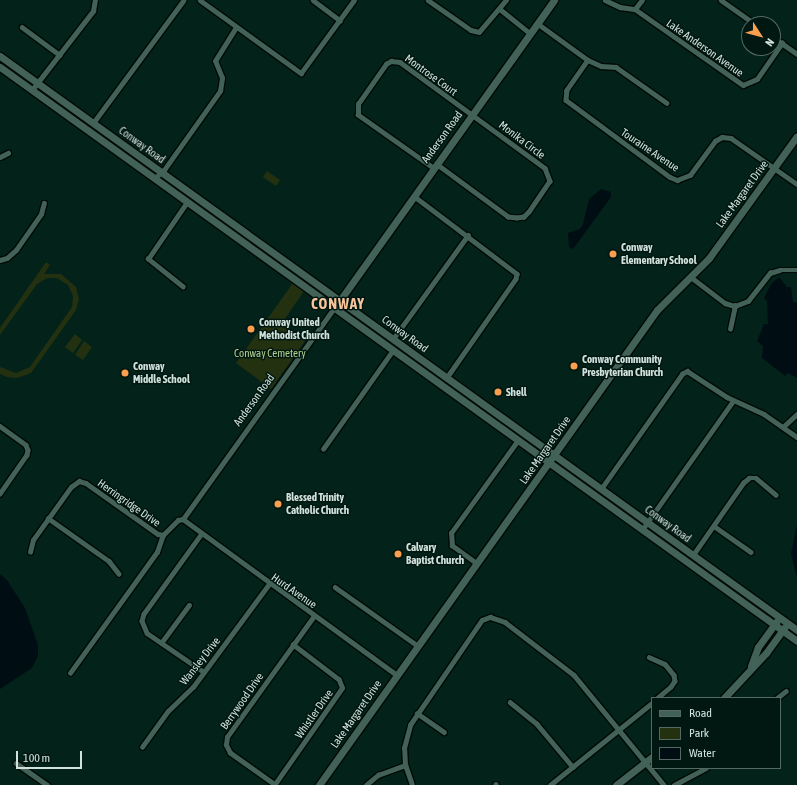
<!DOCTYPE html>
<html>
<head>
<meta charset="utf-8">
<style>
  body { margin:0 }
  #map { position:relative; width:797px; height:785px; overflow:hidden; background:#03221a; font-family:"Asap Condensed",sans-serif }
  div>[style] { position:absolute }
  .green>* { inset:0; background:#243110 }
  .water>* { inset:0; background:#000e14 }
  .roads { filter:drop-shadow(1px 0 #000a06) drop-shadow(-1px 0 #000a06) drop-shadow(0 1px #000a06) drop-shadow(0 -1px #000a06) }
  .street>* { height:4.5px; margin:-2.25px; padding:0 2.25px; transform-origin:2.25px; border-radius:2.25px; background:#426157 }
  .secondary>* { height:7px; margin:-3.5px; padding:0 3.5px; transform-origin:3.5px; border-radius:3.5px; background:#426157 }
  .dots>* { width:11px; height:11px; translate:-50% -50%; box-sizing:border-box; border:2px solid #001811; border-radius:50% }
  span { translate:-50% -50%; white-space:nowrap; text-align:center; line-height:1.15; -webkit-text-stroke:3px #001811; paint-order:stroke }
  .street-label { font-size:11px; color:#d1e2dc }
  .poi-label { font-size:11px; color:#d1e2dc; font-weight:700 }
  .left { translate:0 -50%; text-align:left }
  .park-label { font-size:11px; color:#b4d091 }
  .district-label { font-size:15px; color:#f8c49b; font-weight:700; letter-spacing:1px }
  .legend { position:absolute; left:651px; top:697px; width:130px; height:72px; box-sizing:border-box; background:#001811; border:1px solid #546962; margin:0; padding:5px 7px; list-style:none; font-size:12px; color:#d1e2dc }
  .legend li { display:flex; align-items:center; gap:8px; height:20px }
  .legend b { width:20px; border:1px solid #546962 }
  .north { position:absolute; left:741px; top:16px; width:40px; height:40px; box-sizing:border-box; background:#001811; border:1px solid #546962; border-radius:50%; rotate:126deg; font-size:11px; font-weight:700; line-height:16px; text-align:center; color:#d1e2dc }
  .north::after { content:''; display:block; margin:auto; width:14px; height:18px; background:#fa9f4f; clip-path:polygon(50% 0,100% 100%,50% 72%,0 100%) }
  .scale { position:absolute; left:16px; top:751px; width:66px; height:18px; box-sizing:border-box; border:2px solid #d1e2dc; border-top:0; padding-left:5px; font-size:12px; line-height:14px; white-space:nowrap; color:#d1e2dc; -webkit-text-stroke:3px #001811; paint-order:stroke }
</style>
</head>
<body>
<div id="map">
  <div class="green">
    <i style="clip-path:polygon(267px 171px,280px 180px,276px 186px,263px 177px)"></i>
    <i style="clip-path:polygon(46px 262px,50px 265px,44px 274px,61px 274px,76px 287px,79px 299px,76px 310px,31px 373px,17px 378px,7px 377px,0 374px,0 367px,16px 373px,30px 367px,72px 307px,73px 296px,68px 285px,57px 278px,47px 278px,37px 284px,0 335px,0 328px)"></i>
    <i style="clip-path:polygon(293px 283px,304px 291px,282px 323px,305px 341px,271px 389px,236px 363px)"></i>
    <i style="clip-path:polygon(75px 334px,82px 340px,73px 353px,65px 347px)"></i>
    <i style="clip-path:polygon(84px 341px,92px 347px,83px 360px,75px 355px)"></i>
  </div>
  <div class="water">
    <i style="clip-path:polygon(601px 189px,611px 192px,611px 197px,573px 249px,569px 247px,568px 233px,580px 229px,583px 224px,589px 199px)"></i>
    <i style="clip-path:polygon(779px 277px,787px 287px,791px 287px,793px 302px,797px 303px,797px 378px,788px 373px,785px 376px,762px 358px,763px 346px,757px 341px,764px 324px,768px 324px,767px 301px,764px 298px,771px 284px)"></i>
    <i style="clip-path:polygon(797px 525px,797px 578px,791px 553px)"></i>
    <i style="clip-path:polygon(0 574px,7px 580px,25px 608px,38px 645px,38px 656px,32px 668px,0 689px)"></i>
  </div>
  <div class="roads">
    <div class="street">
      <i style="left:200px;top:0;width:125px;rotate:35.9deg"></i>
      <i style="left:301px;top:73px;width:90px;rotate:-54deg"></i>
      <i style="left:313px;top:0;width:34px;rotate:37deg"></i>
      <i style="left:428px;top:0;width:52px;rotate:34.9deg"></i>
      <i style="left:471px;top:30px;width:8px;rotate:14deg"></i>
      <i style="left:479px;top:32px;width:42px;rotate:-49.8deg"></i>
      <i style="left:605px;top:0;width:17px;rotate:25deg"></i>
      <i style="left:620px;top:7px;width:15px;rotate:8deg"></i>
      <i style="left:635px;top:9px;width:132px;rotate:35.1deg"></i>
      <i style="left:743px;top:85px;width:15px;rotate:-23deg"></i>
      <i style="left:757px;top:79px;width:44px;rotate:-55.2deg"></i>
      <i style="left:721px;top:0;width:42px;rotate:35.2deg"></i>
      <i style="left:500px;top:9px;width:38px;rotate:39deg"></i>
      <i style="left:635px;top:9px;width:11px;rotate:-52deg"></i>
      <i style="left:537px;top:23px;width:63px;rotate:36deg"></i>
      <i style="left:588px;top:60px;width:14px;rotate:25deg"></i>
      <i style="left:601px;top:66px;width:15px;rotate:4deg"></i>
      <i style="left:616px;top:67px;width:62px;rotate:35.2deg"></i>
      <i style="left:22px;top:27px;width:47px;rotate:36.4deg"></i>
      <i style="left:773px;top:37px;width:29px;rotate:35deg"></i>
      <i style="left:588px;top:60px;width:37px;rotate:125deg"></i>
      <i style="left:567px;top:90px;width:10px;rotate:96deg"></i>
      <i style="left:566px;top:100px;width:129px;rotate:36.5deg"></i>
      <i style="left:670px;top:177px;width:8px;rotate:23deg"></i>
      <i style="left:677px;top:180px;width:14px;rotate:-21deg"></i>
      <i style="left:690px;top:175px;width:42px;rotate:-53.7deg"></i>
      <i style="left:715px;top:141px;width:8px;rotate:-30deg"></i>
      <i style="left:722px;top:137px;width:9px;rotate:6deg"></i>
      <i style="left:731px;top:138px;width:80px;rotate:34.9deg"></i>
      <i style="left:32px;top:90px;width:100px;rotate:-52.3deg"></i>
      <i style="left:93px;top:11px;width:11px;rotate:-80deg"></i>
      <i style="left:93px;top:123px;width:152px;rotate:-53.6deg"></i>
      <i style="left:0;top:157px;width:9px;rotate:-27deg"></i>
      <i style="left:433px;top:168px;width:92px;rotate:-144.8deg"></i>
      <i style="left:358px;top:115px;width:11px;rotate:-90deg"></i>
      <i style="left:358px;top:104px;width:49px;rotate:-55deg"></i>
      <i style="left:386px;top:64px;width:6px;rotate:-31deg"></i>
      <i style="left:391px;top:61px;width:9px;rotate:6deg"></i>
      <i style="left:400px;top:62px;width:180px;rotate:36.2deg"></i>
      <i style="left:545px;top:168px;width:14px;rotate:69deg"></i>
      <i style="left:550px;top:181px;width:37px;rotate:124deg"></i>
      <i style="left:529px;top:212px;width:7px;rotate:135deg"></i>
      <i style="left:524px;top:217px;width:7px;rotate:172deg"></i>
      <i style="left:517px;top:218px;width:9px;rotate:-174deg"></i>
      <i style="left:508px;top:217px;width:89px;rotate:-143.6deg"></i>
      <i style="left:155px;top:178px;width:12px;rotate:-42deg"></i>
      <i style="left:164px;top:170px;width:97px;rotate:-54.7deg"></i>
      <i style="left:220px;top:91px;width:13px;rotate:-81deg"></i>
      <i style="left:222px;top:78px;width:18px;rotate:-112deg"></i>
      <i style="left:215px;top:61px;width:39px;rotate:-58deg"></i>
      <i style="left:414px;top:196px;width:129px;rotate:37.1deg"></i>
      <i style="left:517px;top:274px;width:5px;rotate:101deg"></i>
      <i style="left:516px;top:279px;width:121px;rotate:124.9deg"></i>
      <i style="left:0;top:260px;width:7px;rotate:-16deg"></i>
      <i style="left:7px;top:258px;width:12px;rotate:-42deg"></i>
      <i style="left:16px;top:250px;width:44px;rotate:-55.2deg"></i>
      <i style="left:41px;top:214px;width:11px;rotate:-75deg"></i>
      <i style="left:691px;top:277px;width:43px;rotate:37.4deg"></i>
      <i style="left:725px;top:303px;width:10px;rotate:17deg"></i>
      <i style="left:735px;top:306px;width:14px;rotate:-21deg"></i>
      <i style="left:748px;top:301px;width:36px;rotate:-52deg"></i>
      <i style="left:770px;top:273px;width:10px;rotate:-17deg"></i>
      <i style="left:780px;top:270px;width:17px"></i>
      <i style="left:183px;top:287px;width:45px;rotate:-141.3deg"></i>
      <i style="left:148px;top:259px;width:69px;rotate:-55.6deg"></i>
      <i style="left:730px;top:329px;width:24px;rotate:-78deg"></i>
      <i style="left:393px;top:339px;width:128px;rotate:-54.2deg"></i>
      <i style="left:0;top:426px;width:32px;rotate:36deg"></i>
      <i style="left:26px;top:445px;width:5px;rotate:68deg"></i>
      <i style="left:28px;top:450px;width:5px;rotate:101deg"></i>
      <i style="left:27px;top:455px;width:47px;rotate:124.7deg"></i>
      <i style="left:783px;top:427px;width:19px;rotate:-43deg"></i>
      <i style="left:323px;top:449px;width:121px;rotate:-54.7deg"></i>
      <i style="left:601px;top:489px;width:141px;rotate:-54.8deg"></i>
      <i style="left:682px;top:374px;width:6px;rotate:-31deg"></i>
      <i style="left:687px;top:371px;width:48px;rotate:33deg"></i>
      <i style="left:727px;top:397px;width:41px;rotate:24.7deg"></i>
      <i style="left:764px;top:414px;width:40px;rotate:34.9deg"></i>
      <i style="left:48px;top:518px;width:75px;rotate:35.2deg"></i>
      <i style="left:109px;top:561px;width:16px;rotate:52deg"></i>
      <i style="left:183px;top:519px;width:265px;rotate:36.1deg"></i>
      <i style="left:183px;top:519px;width:261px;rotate:-54.4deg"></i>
      <i style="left:714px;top:526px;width:45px;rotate:35.1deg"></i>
      <i style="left:642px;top:530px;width:158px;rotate:-54.8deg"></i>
      <i style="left:201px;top:535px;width:97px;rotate:125.8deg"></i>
      <i style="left:144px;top:614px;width:7px;rotate:106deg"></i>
      <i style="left:142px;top:621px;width:13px;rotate:67deg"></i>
      <i style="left:147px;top:633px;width:69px;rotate:34.4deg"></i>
      <i style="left:30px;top:552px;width:12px;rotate:-76deg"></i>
      <i style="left:33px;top:540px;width:65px;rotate:-54.4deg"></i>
      <i style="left:71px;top:487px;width:10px;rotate:-37deg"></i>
      <i style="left:79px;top:481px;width:7px;rotate:16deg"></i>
      <i style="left:86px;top:483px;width:88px;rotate:35.3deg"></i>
      <i style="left:158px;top:534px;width:5px;rotate:11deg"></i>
      <i style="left:693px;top:555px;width:88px;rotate:-55.2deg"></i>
      <i style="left:743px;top:483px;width:8px;rotate:-40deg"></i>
      <i style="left:749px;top:478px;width:7px"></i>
      <i style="left:756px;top:478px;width:26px;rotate:40deg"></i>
      <i style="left:477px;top:564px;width:31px;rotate:-144deg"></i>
      <i style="left:452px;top:546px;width:13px;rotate:-94deg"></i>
      <i style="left:451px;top:533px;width:115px;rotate:-54.2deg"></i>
      <i style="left:335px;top:587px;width:102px;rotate:35.4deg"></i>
      <i style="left:161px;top:643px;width:47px;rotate:-53.6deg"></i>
      <i style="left:649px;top:657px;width:17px;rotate:24deg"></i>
      <i style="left:665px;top:664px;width:14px;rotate:51deg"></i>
      <i style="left:674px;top:675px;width:6px;rotate:81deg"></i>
      <i style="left:675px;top:681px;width:7px;rotate:124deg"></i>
      <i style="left:671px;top:687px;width:17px;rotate:140deg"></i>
      <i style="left:70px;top:673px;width:149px;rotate:-54.3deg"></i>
      <i style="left:157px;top:552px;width:18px;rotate:-71deg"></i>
      <i style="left:163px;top:535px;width:21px;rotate:-45deg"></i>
      <i style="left:178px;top:520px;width:5px;rotate:-11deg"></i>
      <i style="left:777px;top:698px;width:11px;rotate:-38deg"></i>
      <i style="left:510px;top:702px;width:35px;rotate:39deg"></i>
      <i style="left:537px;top:724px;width:56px;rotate:50.1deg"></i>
      <i style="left:417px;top:713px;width:33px;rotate:35deg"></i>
      <i style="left:142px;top:747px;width:44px;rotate:-54.2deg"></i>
      <i style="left:168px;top:711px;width:35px;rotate:-44deg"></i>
      <i style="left:193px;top:687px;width:128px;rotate:-53.6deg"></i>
      <i style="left:16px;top:763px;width:38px;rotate:35deg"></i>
      <i style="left:275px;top:784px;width:117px;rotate:-55.1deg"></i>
      <i style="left:342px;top:688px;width:9px;rotate:-111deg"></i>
      <i style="left:339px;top:680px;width:58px;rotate:-142.7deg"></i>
      <i style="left:496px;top:784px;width:1px;rotate:90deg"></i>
      <i style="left:275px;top:785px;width:55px;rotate:-144.6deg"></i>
      <i style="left:230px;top:753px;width:9px;rotate:-117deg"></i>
      <i style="left:226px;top:745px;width:8px;rotate:-83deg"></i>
      <i style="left:227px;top:737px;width:149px;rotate:-54.3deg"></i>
      <i style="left:366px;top:785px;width:16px;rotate:-40deg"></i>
      <i style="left:378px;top:775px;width:29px;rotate:-20deg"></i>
      <i style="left:412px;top:785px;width:21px;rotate:-109deg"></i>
      <i style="left:405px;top:765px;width:17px;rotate:-93deg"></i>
      <i style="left:404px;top:748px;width:24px;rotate:-75deg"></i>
      <i style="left:410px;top:725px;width:127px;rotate:-55.6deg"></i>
      <i style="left:482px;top:620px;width:9px;rotate:-21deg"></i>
      <i style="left:490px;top:617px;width:16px;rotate:18deg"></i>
      <i style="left:505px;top:622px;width:87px;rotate:37.5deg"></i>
      <i style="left:574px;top:675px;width:142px;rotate:50.7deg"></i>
      <i style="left:550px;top:785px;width:131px;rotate:-38.8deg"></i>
      <i style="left:674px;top:785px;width:36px;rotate:-28deg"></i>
    </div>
    <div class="secondary">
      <i style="left:0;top:56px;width:982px;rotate:35.76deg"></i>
      <i style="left:0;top:67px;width:982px;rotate:35.76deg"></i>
      <i style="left:338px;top:303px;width:372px;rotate:-54.5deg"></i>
      <i style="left:751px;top:666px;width:20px;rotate:-70deg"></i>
      <i style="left:758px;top:647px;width:32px;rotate:-54deg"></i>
      <i style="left:724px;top:698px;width:62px;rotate:-47deg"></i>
      <i style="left:766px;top:653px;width:32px;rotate:-54deg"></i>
      <i style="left:319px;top:785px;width:583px;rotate:-54.57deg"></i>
      <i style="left:657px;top:310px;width:74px;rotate:-45deg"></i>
      <i style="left:709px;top:258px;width:150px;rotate:-54.2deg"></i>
      <i style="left:616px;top:785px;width:46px;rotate:-37.9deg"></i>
    </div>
  </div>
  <div class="dots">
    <i style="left:613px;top:254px;background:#fa9f4f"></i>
    <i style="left:251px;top:329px;background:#fa9f4f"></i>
    <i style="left:574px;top:366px;background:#fa9f4f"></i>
    <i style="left:125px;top:373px;background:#fa9f4f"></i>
    <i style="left:498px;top:392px;background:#fa9f4f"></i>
    <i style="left:278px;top:504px;background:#fa9f4f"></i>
    <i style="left:398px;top:554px;background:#fa9f4f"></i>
  </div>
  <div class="street-label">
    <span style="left:705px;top:48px;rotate:35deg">Lake Anderson Avenue</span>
    <span style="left:431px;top:75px;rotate:36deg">Montrose Court</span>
    <span style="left:442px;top:137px;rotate:-54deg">Anderson Road</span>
    <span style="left:522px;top:140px;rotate:37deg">Monika Circle</span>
    <span style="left:142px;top:145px;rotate:36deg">Conway Road</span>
    <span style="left:650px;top:150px;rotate:34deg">Touraine Avenue</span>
    <span style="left:742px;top:194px;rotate:-54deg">Lake Margaret Drive</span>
    <span style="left:405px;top:334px;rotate:36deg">Conway Road</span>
    <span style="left:254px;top:400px;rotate:-54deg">Anderson Road</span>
    <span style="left:545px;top:450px;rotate:-55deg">Lake Margaret Drive</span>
    <span style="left:129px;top:503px;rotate:35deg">Herringridge Drive</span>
    <span style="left:668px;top:524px;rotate:36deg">Conway Road</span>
    <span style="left:294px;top:591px;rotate:35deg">Hurd Avenue</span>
    <span style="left:200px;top:661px;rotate:-52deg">Wansley Drive</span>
    <span style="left:242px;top:701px;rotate:-55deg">Berrywood Drive</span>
    <span style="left:314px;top:714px;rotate:-55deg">Whistler Drive</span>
    <span style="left:356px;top:714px;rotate:-55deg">Lake Margaret Drive</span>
  </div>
  <div class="poi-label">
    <span class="left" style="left:621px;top:254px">Conway<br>Elementary School</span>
    <span class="left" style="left:259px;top:329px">Conway United<br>Methodist Church</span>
    <span class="left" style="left:582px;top:366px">Conway Community<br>Presbyterian Church</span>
    <span class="left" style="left:133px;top:373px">Conway<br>Middle School</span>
    <span class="left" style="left:506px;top:392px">Shell</span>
    <span class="left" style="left:286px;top:504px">Blessed Trinity<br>Catholic Church</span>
    <span class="left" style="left:406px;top:554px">Calvary<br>Baptist Church</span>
  </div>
  <div class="park-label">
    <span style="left:270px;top:353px">Conway Cemetery</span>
  </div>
  <div class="district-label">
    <span style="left:338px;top:304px">CONWAY</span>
  </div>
  <ul class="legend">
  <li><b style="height:5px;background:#426157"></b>Road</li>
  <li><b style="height:11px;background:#243110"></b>Park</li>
  <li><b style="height:11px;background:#000e14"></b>Water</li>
  </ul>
  <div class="north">N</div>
  <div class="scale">100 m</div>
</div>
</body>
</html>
